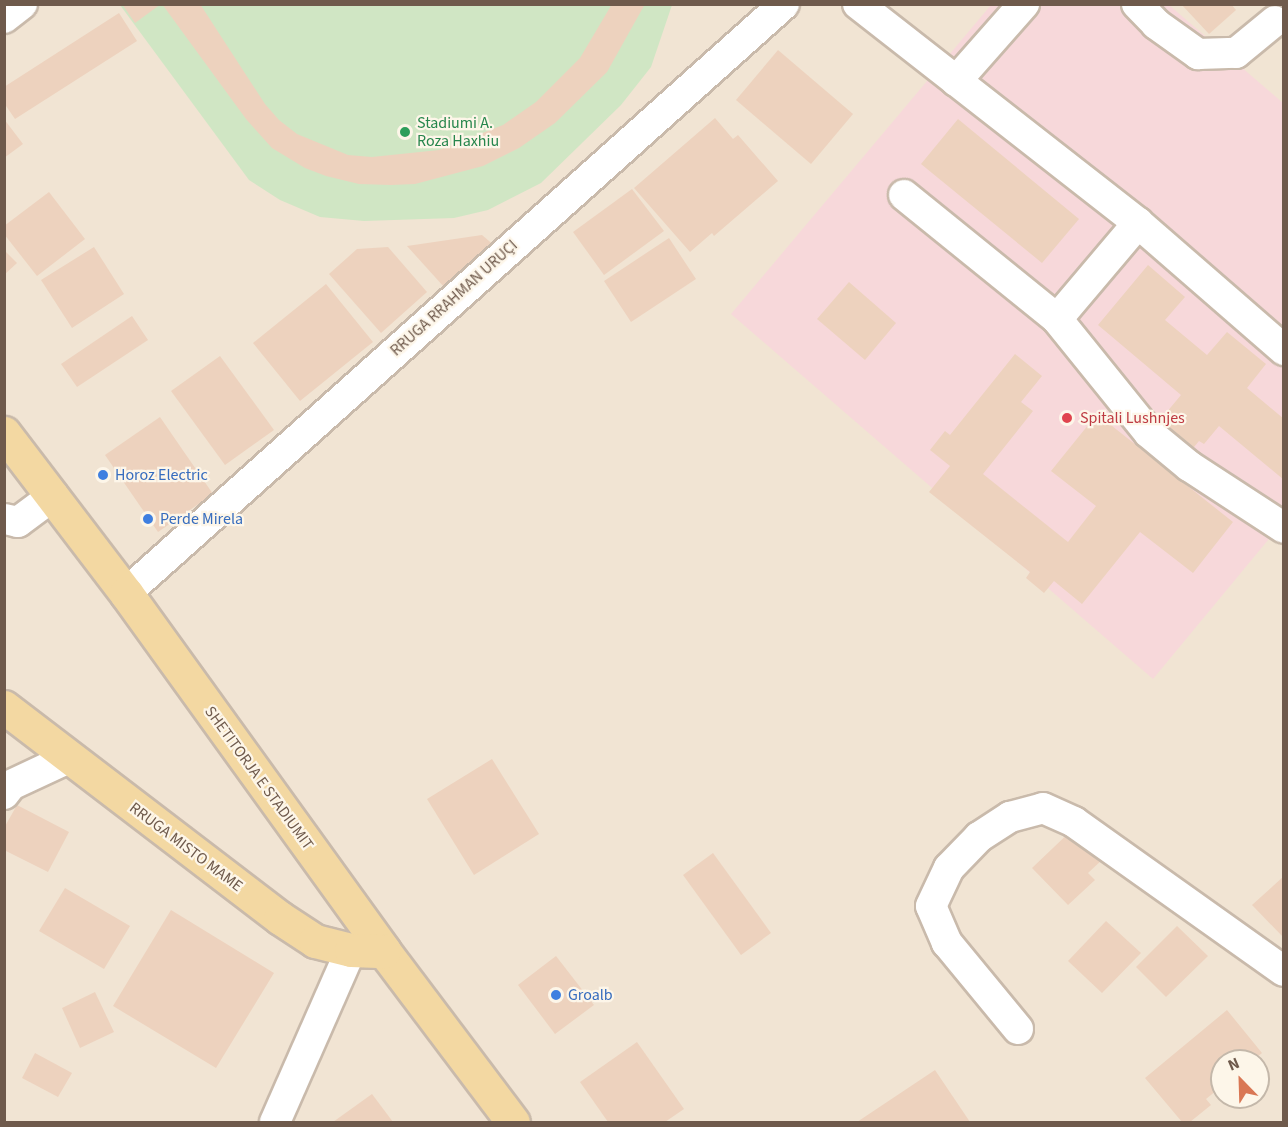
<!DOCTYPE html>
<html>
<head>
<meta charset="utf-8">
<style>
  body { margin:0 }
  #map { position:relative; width:1288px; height:1127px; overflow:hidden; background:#faf2e4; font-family:"Source Sans 3",sans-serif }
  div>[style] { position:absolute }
  .residential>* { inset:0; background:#f1e4d3 }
  .medical>* { inset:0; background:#f7d8da }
  .green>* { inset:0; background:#d0e6c4 }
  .building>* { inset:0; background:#edd2be }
  .roads { filter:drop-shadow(2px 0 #c9baab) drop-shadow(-2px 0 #c9baab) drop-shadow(0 2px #c9baab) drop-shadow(0 -2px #c9baab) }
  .minor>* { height:30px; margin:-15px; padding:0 15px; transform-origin:15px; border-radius:15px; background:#fff }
  .major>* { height:33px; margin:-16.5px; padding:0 16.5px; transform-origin:16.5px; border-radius:16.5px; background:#f3d8a2 }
  .dots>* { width:16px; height:16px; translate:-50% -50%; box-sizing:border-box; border:3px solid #fdf6e9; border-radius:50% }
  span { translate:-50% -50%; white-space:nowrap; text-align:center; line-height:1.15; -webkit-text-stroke:4.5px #fdf6e9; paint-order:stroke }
  .leisure-label { font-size:16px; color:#27864d }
  .left { translate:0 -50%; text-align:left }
  .street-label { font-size:16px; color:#6f5a4c }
  .health-label { font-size:16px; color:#be3a42 }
  .shop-label { font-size:16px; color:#366cbe }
  .frame { position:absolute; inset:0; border:6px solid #6f5a4c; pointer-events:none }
  .north { position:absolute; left:1210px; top:1049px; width:60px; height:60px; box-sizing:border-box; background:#fdf6e9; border:2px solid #c4b8aa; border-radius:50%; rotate:337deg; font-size:16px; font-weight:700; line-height:24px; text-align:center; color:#6f5a4c }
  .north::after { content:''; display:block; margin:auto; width:21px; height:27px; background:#d97754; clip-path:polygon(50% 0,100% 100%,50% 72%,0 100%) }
</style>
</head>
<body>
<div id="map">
  <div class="residential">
    <i style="clip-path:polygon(evenodd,5px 5px,1283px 5px,1283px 1122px,5px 1122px,5px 5px,1222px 1061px,1258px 1061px,1258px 1097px,1222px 1097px,1222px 1061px)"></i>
  </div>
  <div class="medical">
    <i style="clip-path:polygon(991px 5px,1169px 5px,1283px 103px,1283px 522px,1153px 679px,731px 314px)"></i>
  </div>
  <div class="green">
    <i style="clip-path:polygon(120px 5px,672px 5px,651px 67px,621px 105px,541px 183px,488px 210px,454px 218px,364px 221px,320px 217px,280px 200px,249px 180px)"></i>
  </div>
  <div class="building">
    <i style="clip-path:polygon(122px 4px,161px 4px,135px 23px)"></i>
    <i style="clip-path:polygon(162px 4px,200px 4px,265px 104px,279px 120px,297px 134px,348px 155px,372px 157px,439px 150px,503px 125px,536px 102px,580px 58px,612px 4px,645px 4px,607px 72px,555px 123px,519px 148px,483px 166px,415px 184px,391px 185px,359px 184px,326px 176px,305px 168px,272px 148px,246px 119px)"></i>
    <i style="clip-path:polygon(1181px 4px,1231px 4px,1236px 10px,1209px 34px)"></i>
    <i style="clip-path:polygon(119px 13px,137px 41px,15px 119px,4px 103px,4px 87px)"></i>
    <i style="clip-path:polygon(778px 50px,853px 114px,811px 164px,736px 100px)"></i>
    <i style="clip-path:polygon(715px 118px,733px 139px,738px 135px,778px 181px,714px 236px,712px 233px,690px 252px,634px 188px)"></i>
    <i style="clip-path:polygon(4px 119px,23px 144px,4px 158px)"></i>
    <i style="clip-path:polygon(958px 119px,1079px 219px,1042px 263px,921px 164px)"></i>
    <i style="clip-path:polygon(632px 189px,664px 231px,604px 275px,573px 232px)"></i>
    <i style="clip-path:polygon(49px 192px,85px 239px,37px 276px,4px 234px,4px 226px)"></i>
    <i style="clip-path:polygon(482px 235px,496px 247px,444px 287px,407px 246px)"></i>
    <i style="clip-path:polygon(669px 238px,696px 279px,631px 322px,604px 281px)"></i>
    <i style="clip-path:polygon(94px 247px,124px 294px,72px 328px,41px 280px)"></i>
    <i style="clip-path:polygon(388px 247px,427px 292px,381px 333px,329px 274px,357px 249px)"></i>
    <i style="clip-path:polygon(4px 250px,17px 263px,4px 275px)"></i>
    <i style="clip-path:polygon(1148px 265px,1185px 297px,1165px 320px,1207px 355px,1227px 332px,1266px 364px,1247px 388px,1284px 419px,1284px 480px,1219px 426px,1204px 444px,1199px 441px,1189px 453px,1163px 431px,1173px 419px,1166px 413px,1181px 395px,1098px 325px)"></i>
    <i style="clip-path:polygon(849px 282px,896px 323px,865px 360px,817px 319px)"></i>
    <i style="clip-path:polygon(326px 284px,373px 342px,300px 401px,253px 343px)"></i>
    <i style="clip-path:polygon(132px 316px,148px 340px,77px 387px,61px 364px)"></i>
    <i style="clip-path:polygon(1015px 354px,1042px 376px,1021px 402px,1033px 411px,983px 474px,1068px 542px,1096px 506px,1051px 471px,1097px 414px,1233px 522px,1193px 573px,1140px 532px,1082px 604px,1054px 581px,1044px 593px,1026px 578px,1030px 572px,929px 492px,950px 466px,930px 450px,945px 431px,950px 435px)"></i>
    <i style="clip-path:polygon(220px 356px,274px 430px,225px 465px,171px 391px)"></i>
    <i style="clip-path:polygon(160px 417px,213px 494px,158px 532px,105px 455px)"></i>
    <i style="clip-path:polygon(492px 759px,539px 834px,474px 875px,427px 799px)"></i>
    <i style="clip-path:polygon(17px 805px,69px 832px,48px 872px,4px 850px,4px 828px)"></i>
    <i style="clip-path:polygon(1075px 827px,1104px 858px,1088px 873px,1095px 880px,1068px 905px,1032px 868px)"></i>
    <i style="clip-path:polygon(713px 853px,771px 933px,741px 955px,683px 875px)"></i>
    <i style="clip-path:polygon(1284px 876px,1284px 938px,1252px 905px)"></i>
    <i style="clip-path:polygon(65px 888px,130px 926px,104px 969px,39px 931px)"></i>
    <i style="clip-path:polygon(171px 910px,274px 973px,216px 1068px,113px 1006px)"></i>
    <i style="clip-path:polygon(1106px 921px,1141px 953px,1102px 993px,1068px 961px)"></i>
    <i style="clip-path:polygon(1177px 926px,1208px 956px,1166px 997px,1136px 967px)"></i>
    <i style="clip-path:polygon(556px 956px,594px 1005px,555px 1034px,518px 985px)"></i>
    <i style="clip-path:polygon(95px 992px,114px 1032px,80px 1048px,62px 1008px)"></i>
    <i style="clip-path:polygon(1227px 1010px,1262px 1053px,1252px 1061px,1222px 1061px,1222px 1086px,1206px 1099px,1211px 1105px,1190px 1122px,1182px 1122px,1145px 1078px)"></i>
    <i style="clip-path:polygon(637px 1042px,684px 1109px,665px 1122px,608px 1122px,580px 1082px)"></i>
    <i style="clip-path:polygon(35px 1053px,72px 1073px,58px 1097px,22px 1078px)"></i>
    <i style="clip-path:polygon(935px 1070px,970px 1122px,857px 1122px)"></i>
    <i style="clip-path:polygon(372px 1094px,393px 1122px,333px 1122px)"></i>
  </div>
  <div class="roads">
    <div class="minor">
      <i style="left:858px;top:4px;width:355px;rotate:38deg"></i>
      <i style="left:1138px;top:223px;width:194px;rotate:41deg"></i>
      <i style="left:1137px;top:4px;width:28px;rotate:46deg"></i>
      <i style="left:1156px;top:24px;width:52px;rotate:35.5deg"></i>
      <i style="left:1198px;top:54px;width:38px;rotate:-2deg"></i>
      <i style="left:1236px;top:53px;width:50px;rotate:-39.4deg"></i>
      <i style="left:4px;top:18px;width:23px;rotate:-38deg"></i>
      <i style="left:956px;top:81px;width:103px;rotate:-48.6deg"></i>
      <i style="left:904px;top:195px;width:197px;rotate:39deg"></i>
      <i style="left:1057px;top:319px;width:146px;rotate:51.1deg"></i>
      <i style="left:1149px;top:433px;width:52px;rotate:39.5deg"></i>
      <i style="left:1189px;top:466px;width:113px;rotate:33.1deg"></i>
      <i style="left:1057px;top:319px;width:126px;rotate:-49.8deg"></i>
      <i style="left:5px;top:519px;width:13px;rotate:13deg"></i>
      <i style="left:18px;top:522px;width:44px;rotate:-36.6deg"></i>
      <i style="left:126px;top:593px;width:883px;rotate:-41.83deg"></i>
      <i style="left:4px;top:794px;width:11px;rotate:-52deg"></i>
      <i style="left:11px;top:785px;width:64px;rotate:-25deg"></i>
      <i style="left:1018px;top:1029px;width:112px;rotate:-129.5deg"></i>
      <i style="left:947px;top:943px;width:40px;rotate:-113.4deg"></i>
      <i style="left:931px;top:906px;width:42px;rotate:-64.7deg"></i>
      <i style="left:949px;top:868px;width:43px;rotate:-45.9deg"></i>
      <i style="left:979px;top:837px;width:37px;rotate:-33deg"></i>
      <i style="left:1010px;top:817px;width:34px;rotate:-15deg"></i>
      <i style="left:1043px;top:808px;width:34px;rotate:24deg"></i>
      <i style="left:1074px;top:822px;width:257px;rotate:35.4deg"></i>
      <i style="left:275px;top:1122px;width:188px;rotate:-66.2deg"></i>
    </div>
    <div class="major">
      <i style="left:4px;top:433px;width:201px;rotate:52.7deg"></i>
      <i style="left:126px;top:593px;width:441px;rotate:54.2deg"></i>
      <i style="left:384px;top:951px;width:214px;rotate:53deg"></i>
      <i style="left:4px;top:707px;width:347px;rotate:37.4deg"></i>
      <i style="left:280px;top:918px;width:42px;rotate:33.3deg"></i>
      <i style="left:315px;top:941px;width:37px;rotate:14deg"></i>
      <i style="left:351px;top:950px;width:33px;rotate:2deg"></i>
    </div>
  </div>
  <div class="dots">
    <i style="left:405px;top:132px;background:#2e9e5b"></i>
    <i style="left:1067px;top:418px;background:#e0444e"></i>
    <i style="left:103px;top:475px;background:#3f7fe0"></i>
    <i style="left:148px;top:519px;background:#3f7fe0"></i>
    <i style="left:556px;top:995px;background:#3f7fe0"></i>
  </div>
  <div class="leisure-label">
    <span class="left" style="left:417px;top:132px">Stadiumi A.<br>Roza Haxhiu</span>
  </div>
  <div class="street-label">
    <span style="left:454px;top:298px;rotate:-42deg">RRUGA RRAHMAN URUÇI</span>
    <span style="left:259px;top:778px;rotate:54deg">SHETITORJA E STADIUMIT</span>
    <span style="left:186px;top:847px;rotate:37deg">RRUGA MISTO MAME</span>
  </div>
  <div class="health-label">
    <span class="left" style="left:1080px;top:418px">Spitali Lushnjes</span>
  </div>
  <div class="shop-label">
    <span class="left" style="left:115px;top:475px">Horoz Electric</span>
    <span class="left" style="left:160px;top:519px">Perde Mirela</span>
    <span class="left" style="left:568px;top:995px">Groalb</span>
  </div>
  <div class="frame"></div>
  <div class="north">N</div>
</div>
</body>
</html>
